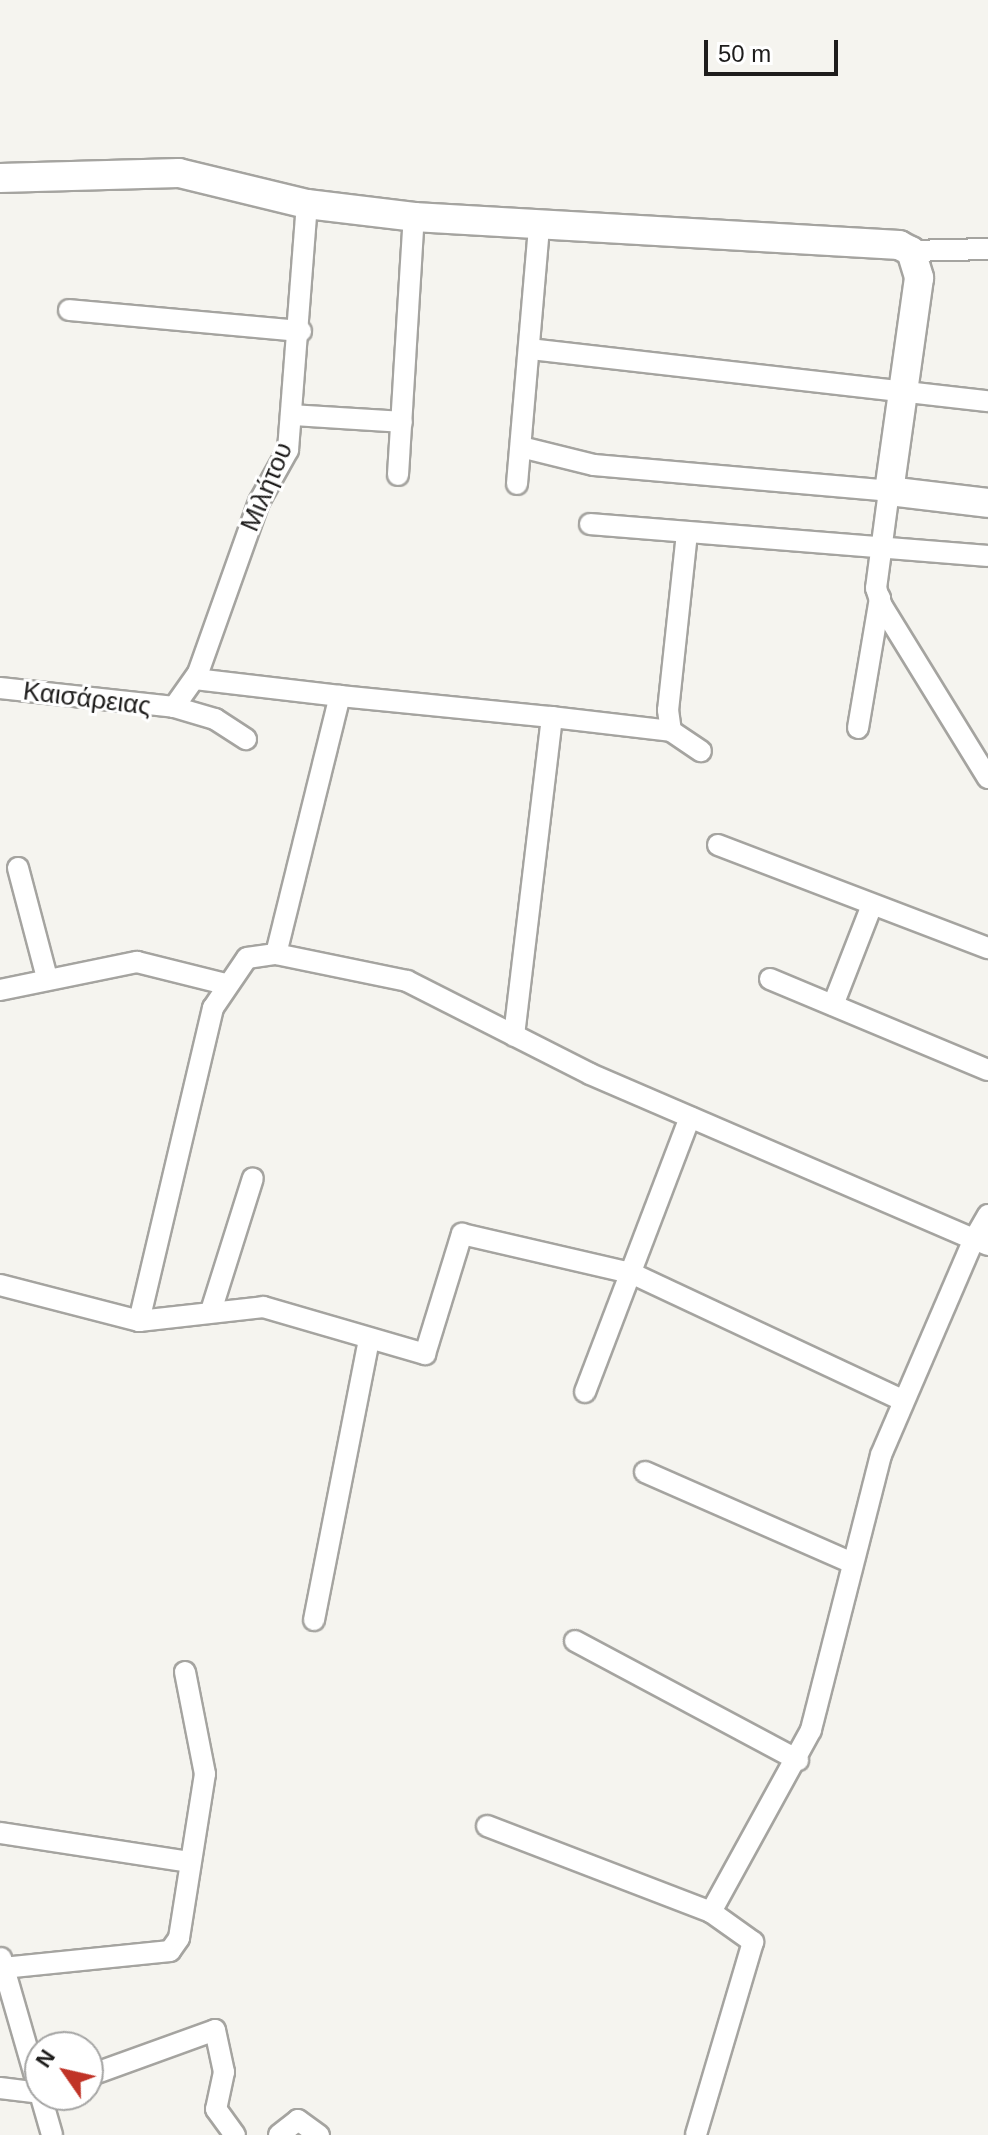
<!DOCTYPE html>
<html>
<head>
<meta charset="utf-8">
<style>
  body { margin:0 }
  #map { position:relative; width:988px; height:2135px; overflow:hidden; background:#f5f4ef; font-family:Arial,sans-serif }
  div>[style] { position:absolute }
  .roads { filter:drop-shadow(2px 0 #a5a4a0) drop-shadow(-2px 0 #a5a4a0) drop-shadow(0 2px #a5a4a0) drop-shadow(0 -2px #a5a4a0) }
  .street>* { height:20px; margin:-10px; padding:0 10px; transform-origin:10px; border-radius:10px; background:#fff }
  .secondary>* { height:28px; margin:-14px; padding:0 14px; transform-origin:14px; border-radius:14px; background:#fff }
  span { translate:-50% -50%; white-space:nowrap; text-align:center; line-height:1.15; -webkit-text-stroke:6px #fff; paint-order:stroke }
  .street-label { font-size:26px; color:#1e1d1c }
  .north { position:absolute; left:24px; top:2031px; width:80px; height:80px; box-sizing:border-box; background:#fff; border:2px solid #a5a5a4; border-radius:50%; rotate:304deg; font-size:22px; font-weight:700; line-height:32px; text-align:center; color:#1e1d1c }
  .north::after { content:''; display:block; margin:auto; width:28px; height:36px; background:#c03327; clip-path:polygon(50% 0,100% 100%,50% 72%,0 100%) }
  .scale { position:absolute; left:704px; top:40px; width:134px; height:36px; box-sizing:border-box; border:4px solid #1e1d1c; border-top:0; padding-left:10px; font-size:24px; line-height:28px; white-space:nowrap; color:#1e1d1c; -webkit-text-stroke:6px #fff; paint-order:stroke }
</style>
</head>
<body>
<div id="map">
  <div class="roads">
    <div class="street">
      <i style="left:911px;top:251px;width:77px;rotate:-1.5deg"></i>
      <i style="left:69px;top:310px;width:233px;rotate:5.2deg"></i>
      <i style="left:530px;top:349px;width:461px;rotate:6.5deg"></i>
      <i style="left:292px;top:415px;width:110px;rotate:3.6deg"></i>
      <i style="left:521px;top:447px;width:75px;rotate:13.9deg"></i>
      <i style="left:594px;top:465px;width:296px;rotate:5deg"></i>
      <i style="left:889px;top:491px;width:98px;rotate:97.6deg"></i>
      <i style="left:876px;top:588px;width:19px;rotate:72deg"></i>
      <i style="left:882px;top:606px;width:202px;rotate:58.4deg"></i>
      <i style="left:398px;top:475px;width:258px;rotate:-86.5deg"></i>
      <i style="left:517px;top:484px;width:259px;rotate:-85.1deg"></i>
      <i style="left:590px;top:524px;width:399px;rotate:4.6deg"></i>
      <i style="left:687px;top:533px;width:178px;rotate:96.1deg"></i>
      <i style="left:668px;top:710px;width:21px;rotate:82deg"></i>
      <i style="left:671px;top:731px;width:36px;rotate:34deg"></i>
      <i style="left:195px;top:679px;width:146px;rotate:6.7deg"></i>
      <i style="left:0;top:688px;width:175px;rotate:6.2deg"></i>
      <i style="left:174px;top:707px;width:43px;rotate:16.3deg"></i>
      <i style="left:215px;top:719px;width:37px;rotate:33deg"></i>
      <i style="left:174px;top:707px;width:42px;rotate:-54.8deg"></i>
      <i style="left:198px;top:673px;width:182px;rotate:-70.4deg"></i>
      <i style="left:259px;top:502px;width:60px;rotate:-60.9deg"></i>
      <i style="left:288px;top:450px;width:247px;rotate:-85.6deg"></i>
      <i style="left:552px;top:717px;width:120px;rotate:6.7deg"></i>
      <i style="left:858px;top:728px;width:132px;rotate:-80.4deg"></i>
      <i style="left:718px;top:845px;width:289px;rotate:20.9deg"></i>
      <i style="left:18px;top:868px;width:114px;rotate:75.2deg"></i>
      <i style="left:276px;top:954px;width:266px;rotate:-76.1deg"></i>
      <i style="left:340px;top:696px;width:213px;rotate:5.7deg"></i>
      <i style="left:552px;top:717px;width:321px;rotate:96.8deg"></i>
      <i style="left:770px;top:979px;width:236px;rotate:22.7deg"></i>
      <i style="left:0;top:990px;width:140px;rotate:-11.6deg"></i>
      <i style="left:137px;top:962px;width:91px;rotate:14deg"></i>
      <i style="left:833px;top:1005px;width:107px;rotate:-68.7deg"></i>
      <i style="left:988px;top:1215px;width:28px;rotate:120deg"></i>
      <i style="left:974px;top:1239px;width:15px;rotate:23deg"></i>
      <i style="left:0;top:1285px;width:144px;rotate:14.5deg"></i>
      <i style="left:139px;top:1321px;width:125px;rotate:-6.4deg"></i>
      <i style="left:263px;top:1307px;width:169px;rotate:16.2deg"></i>
      <i style="left:425px;top:1354px;width:126px;rotate:-72.9deg"></i>
      <i style="left:462px;top:1234px;width:173px;rotate:13deg"></i>
      <i style="left:631px;top:1273px;width:299px;rotate:25.1deg"></i>
      <i style="left:211px;top:1311px;width:139px;rotate:-72.5deg"></i>
      <i style="left:139px;top:1321px;width:322px;rotate:-76.7deg"></i>
      <i style="left:213px;top:1008px;width:60px;rotate:-55.8deg"></i>
      <i style="left:247px;top:958px;width:29px;rotate:-8deg"></i>
      <i style="left:276px;top:954px;width:134px;rotate:11.6deg"></i>
      <i style="left:407px;top:981px;width:205px;rotate:26.9deg"></i>
      <i style="left:590px;top:1074px;width:418px;rotate:23.3deg"></i>
      <i style="left:974px;top:1239px;width:235px;rotate:113.3deg"></i>
      <i style="left:881px;top:1455px;width:284px;rotate:104.3deg"></i>
      <i style="left:811px;top:1730px;width:208px;rotate:118.8deg"></i>
      <i style="left:711px;top:1912px;width:52px;rotate:35.5deg"></i>
      <i style="left:753px;top:1942px;width:201px;rotate:106.5deg"></i>
      <i style="left:585px;top:1392px;width:294px;rotate:-69.1deg"></i>
      <i style="left:645px;top:1472px;width:226px;rotate:23.7deg"></i>
      <i style="left:314px;top:1620px;width:286px;rotate:-78.9deg"></i>
      <i style="left:575px;top:1641px;width:253px;rotate:28.1deg"></i>
      <i style="left:487px;top:1826px;width:240px;rotate:21deg"></i>
      <i style="left:0;top:1833px;width:191px;rotate:8.7deg"></i>
      <i style="left:1px;top:1958px;width:184px;rotate:73.9deg"></i>
      <i style="left:3px;top:1968px;width:168px;rotate:-5.8deg"></i>
      <i style="left:170px;top:1951px;width:16px;rotate:-55deg"></i>
      <i style="left:179px;top:1938px;width:166px;rotate:-81deg"></i>
      <i style="left:205px;top:1774px;width:104px;rotate:-101.1deg"></i>
      <i style="left:88px;top:2076px;width:135px;rotate:-19.9deg"></i>
      <i style="left:215px;top:2030px;width:43px;rotate:77.9deg"></i>
      <i style="left:224px;top:2072px;width:38px;rotate:102deg"></i>
      <i style="left:216px;top:2109px;width:32px;rotate:54deg"></i>
      <i style="left:0;top:2088px;width:40px;rotate:7.1deg"></i>
      <i style="left:279px;top:2135px;width:24px;rotate:-38deg"></i>
      <i style="left:298px;top:2120px;width:26px;rotate:36deg"></i>
    </div>
    <div class="secondary">
      <i style="left:0;top:178px;width:179px;rotate:-1.6deg"></i>
      <i style="left:179px;top:173px;width:132px;rotate:13.6deg"></i>
      <i style="left:307px;top:204px;width:108px;rotate:6.9deg"></i>
      <i style="left:414px;top:217px;width:486px;rotate:3.3deg"></i>
      <i style="left:899px;top:245px;width:13px;rotate:27deg"></i>
      <i style="left:911px;top:251px;width:28px;rotate:73deg"></i>
      <i style="left:919px;top:278px;width:215px;rotate:98deg"></i>
      <i style="left:889px;top:491px;width:100px;rotate:6.9deg"></i>
    </div>
  </div>
  <div class="street-label">
    <span style="left:267px;top:487px;rotate:-67deg">Μιλήτου</span>
    <span style="left:87px;top:699px;rotate:7deg">Καισάρειας</span>
  </div>
  <div class="north">N</div>
  <div class="scale">50 m</div>
</div>
</body>
</html>
